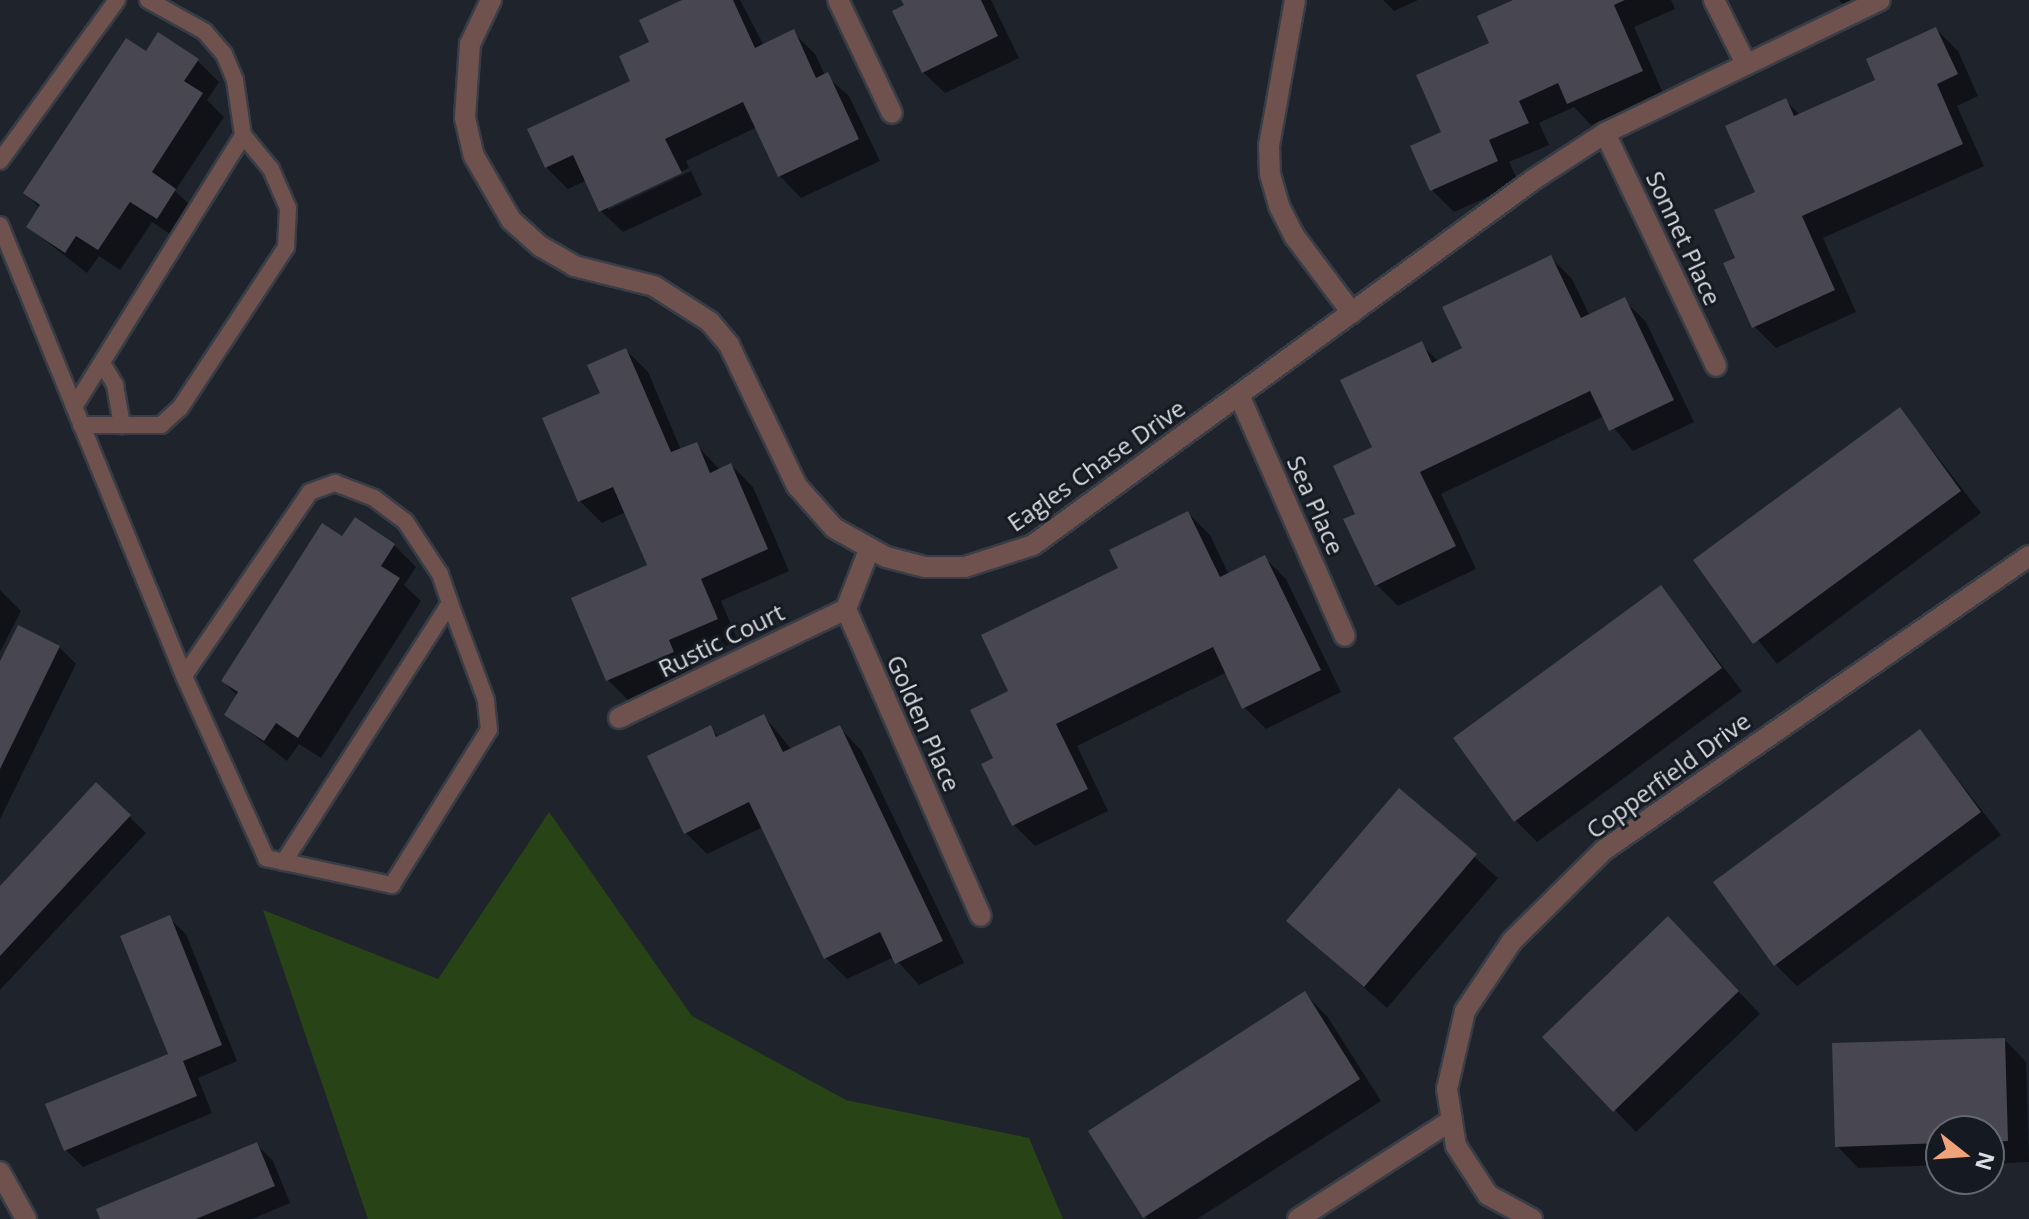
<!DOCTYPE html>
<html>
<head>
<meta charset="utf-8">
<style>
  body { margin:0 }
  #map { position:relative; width:2029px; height:1219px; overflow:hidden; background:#1e232c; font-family:"Open Sans",sans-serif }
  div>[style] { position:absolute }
  .green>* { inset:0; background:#284416 }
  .shadow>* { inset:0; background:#0007 }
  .building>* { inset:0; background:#474651 }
  .roads { filter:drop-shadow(2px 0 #383d46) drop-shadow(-2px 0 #383d46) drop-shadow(0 2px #383d46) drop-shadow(0 -2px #383d46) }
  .service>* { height:16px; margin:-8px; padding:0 8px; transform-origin:8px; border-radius:8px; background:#6f514d }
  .minor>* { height:20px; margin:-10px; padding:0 10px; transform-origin:10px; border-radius:10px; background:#6f514d }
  span { translate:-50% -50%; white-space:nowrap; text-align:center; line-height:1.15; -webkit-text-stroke:6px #151a22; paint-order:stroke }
  .street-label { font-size:24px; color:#dadde3 }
  .north { position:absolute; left:1925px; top:1115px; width:80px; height:80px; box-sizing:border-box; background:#151a22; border:2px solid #64686f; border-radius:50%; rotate:107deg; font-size:22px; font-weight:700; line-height:32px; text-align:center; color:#dadde3 }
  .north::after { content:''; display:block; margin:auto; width:28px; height:36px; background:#f0a378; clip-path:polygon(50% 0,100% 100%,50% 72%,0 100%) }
</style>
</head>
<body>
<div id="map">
  <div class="green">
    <i style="clip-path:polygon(549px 812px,692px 1016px,846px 1100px,1029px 1138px,1063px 1219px,368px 1219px,263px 910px,438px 979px)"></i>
  </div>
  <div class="shadow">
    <i style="clip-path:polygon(687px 0,740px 0,764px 46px,793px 32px,815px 54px,825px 75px,849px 96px,880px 161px,801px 198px,780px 176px,757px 127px,686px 161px,689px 168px,608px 206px,608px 210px,691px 171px,702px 195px,623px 232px,601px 211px,587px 180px,568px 189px,546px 167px,632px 82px,652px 43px)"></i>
    <i style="clip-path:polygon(903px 0,991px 0,1019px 58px,945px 93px,923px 72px)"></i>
    <i style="clip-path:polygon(1383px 0,1418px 0,1394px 11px)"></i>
    <i style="clip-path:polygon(1518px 0,1671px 0,1675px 9px,1634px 27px,1663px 93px,1591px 125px,1574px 107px,1539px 123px,1549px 145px,1509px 162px,1519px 183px,1454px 212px,1432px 190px,1444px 133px)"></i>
    <i style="clip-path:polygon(1839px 0,1859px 0,1845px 6px)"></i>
    <i style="clip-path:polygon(1936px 29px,1958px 51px,1978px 96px,1957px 106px,1984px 166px,1823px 238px,1856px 312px,1776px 348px,1754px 326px,1738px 259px,1786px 101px,1800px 115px,1878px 81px)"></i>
    <i style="clip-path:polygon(146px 53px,198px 61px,219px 82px,207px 100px,224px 117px,175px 191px,197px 212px,179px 240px,152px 222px,120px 270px,99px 256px,87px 273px,28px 227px,40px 208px,25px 193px)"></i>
    <i style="clip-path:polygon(1550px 257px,1572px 279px,1590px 316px,1624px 300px,1646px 322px,1694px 422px,1633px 451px,1604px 416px,1441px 494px,1476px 569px,1398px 606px,1376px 584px,1358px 515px,1374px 448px,1421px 344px,1439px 362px,1465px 349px)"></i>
    <i style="clip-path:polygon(626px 350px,648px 372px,681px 450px,696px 444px,720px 470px,731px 465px,753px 487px,789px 571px,721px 601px,738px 641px,690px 662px,694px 674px,630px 702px,608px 680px,649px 566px,626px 512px,602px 523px,580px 501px,602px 394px)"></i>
    <i style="clip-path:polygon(1900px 409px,1981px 513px,1777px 664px,1696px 561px)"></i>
    <i style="clip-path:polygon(1188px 513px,1210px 535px,1229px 575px,1264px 557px,1286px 579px,1341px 692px,1266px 729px,1244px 707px,1227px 672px,1077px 746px,1108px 811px,1035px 846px,1014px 825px,996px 759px,1011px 692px,1120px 569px)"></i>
    <i style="clip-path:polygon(343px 538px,394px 545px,416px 567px,404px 585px,421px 601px,321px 758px,299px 744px,287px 761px,227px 714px,238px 696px,223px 681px)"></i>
    <i style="clip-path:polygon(1661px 587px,1742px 691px,1537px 842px,1515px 820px)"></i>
    <i style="clip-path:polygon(0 590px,21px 611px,0 652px)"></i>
    <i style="clip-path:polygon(59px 647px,76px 664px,0 819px,0 666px)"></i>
    <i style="clip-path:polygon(764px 716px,792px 750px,840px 728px,861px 750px,964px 963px,919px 985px,894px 957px,847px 979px,826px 958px,763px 827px,707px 854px,685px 832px,710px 728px,720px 738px)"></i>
    <i style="clip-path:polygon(1920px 731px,2001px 835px,1797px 986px,1775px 964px)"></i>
    <i style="clip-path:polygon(96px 785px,146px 833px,0 990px,0 889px)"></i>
    <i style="clip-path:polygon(1399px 791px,1498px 878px,1387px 1008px,1288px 920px)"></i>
    <i style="clip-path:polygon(169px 918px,186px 934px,237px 1061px,198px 1078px,212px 1113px,83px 1167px,66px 1150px,170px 1055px)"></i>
    <i style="clip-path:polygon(1690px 941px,1760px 1014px,1636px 1132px,1615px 1110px)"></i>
    <i style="clip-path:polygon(1305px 994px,1327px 1016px,1381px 1101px,1197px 1219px,1147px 1219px,1091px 1132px)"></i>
    <i style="clip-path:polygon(2005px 1040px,2026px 1062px,2029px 1162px,1989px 1164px,1989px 1131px,1941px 1131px,1941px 1165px,1858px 1168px,1837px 1146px)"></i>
    <i style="clip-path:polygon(256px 1144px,273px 1161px,290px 1203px,252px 1219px,102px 1219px)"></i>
  </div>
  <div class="building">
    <i style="clip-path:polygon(682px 0,733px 0,755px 48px,794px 29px,816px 78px,828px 72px,859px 139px,778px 177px,743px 102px,665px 139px,682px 173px,599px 212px,573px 155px,545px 168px,527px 129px,630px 81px,619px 56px,649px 42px,639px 20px)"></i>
    <i style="clip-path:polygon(901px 0,981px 0,998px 36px,922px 73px,892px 11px,904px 5px)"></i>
    <i style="clip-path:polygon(1513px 0,1625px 0,1614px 5px,1643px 71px,1567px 104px,1558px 83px,1519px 101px,1529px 123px,1489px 140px,1498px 161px,1430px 191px,1410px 146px,1441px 132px,1416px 75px,1489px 43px,1477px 16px)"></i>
    <i style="clip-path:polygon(1936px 27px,1958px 74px,1937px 84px,1963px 144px,1802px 216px,1835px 290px,1752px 328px,1723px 263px,1735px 258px,1714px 210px,1755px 192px,1725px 126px,1786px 98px,1794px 116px,1875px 80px,1866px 59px)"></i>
    <i style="clip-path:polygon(158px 32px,199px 59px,184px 81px,203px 93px,152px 172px,176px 189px,157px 219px,130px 202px,98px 250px,76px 236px,65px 253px,26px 227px,40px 205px,23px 193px,126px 38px,146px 51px)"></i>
    <i style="clip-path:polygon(1551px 255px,1581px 318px,1625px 297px,1674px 400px,1609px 431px,1590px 391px,1420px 472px,1456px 546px,1375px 586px,1343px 519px,1355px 514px,1333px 466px,1372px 447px,1340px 380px,1422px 341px,1432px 363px,1462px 348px,1442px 307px)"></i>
    <i style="clip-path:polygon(626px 348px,671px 452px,697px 442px,710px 473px,731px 463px,768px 549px,701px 579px,718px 619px,669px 640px,674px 652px,606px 681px,571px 598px,647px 565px,613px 487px,578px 502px,542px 418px,600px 393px,587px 365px)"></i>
    <i style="clip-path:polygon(1900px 407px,1961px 491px,1753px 644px,1693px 560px)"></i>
    <i style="clip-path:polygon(1188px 511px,1220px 577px,1265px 555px,1321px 670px,1242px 709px,1213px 647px,1056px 724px,1088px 789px,1012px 826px,981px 764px,993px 758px,970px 710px,1008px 691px,981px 635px,1118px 568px,1109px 550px)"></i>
    <i style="clip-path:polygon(355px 517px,395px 544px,381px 566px,400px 578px,298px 738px,276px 723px,264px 741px,224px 715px,238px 692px,221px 681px,322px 523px,342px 536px)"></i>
    <i style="clip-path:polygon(1661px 585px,1722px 668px,1514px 822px,1453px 738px)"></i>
    <i style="clip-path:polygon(18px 625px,60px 646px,0 769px,0 661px)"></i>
    <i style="clip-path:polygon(764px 714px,783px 752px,840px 725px,943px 941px,895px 964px,880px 932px,824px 959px,749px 802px,684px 834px,647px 756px,711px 725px,716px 737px)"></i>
    <i style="clip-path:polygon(1920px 729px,1981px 812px,1774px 966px,1713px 882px)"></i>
    <i style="clip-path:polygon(96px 782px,131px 815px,0 956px,0 886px)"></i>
    <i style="clip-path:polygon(1399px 788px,1477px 854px,1364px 987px,1286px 921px)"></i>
    <i style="clip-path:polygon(170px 915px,222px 1045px,183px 1061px,197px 1096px,64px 1151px,45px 1104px,168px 1054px,120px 936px)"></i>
    <i style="clip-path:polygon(1668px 916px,1739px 991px,1613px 1112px,1542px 1037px)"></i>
    <i style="clip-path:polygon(1305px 991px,1360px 1079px,1143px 1218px,1088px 1131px)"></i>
    <i style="clip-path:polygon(2005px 1038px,2008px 1141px,1989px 1142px,1989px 1131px,1941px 1131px,1941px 1143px,1835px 1147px,1832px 1043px)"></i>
    <i style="clip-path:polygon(257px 1142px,275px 1186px,196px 1219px,100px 1219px,96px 1209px)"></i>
  </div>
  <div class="roads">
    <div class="service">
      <i style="left:0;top:161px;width:199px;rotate:-54deg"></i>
      <i style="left:0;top:225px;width:487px;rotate:67.8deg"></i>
      <i style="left:184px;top:676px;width:200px;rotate:65.7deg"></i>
      <i style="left:266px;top:858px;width:129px;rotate:12.1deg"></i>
      <i style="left:392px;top:885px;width:183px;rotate:-58deg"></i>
      <i style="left:489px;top:730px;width:30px;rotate:-96deg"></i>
      <i style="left:486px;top:700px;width:103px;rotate:-110.4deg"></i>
      <i style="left:102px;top:363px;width:26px;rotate:59deg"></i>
      <i style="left:115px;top:385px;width:41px;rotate:80.1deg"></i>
      <i style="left:74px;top:407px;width:320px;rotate:-58.1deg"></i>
      <i style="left:243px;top:135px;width:56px;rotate:-98.3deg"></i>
      <i style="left:235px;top:80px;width:28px;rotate:-113deg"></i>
      <i style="left:224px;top:54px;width:30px;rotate:-131deg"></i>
      <i style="left:204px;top:31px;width:64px;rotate:-151deg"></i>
      <i style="left:81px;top:425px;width:80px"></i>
      <i style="left:161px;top:425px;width:25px;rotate:-42deg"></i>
      <i style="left:180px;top:408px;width:193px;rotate:-56.6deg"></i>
      <i style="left:286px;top:247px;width:39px;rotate:-87deg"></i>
      <i style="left:288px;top:208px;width:43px;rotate:-113.6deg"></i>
      <i style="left:271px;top:169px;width:44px;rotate:-129.5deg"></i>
      <i style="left:184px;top:676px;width:223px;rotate:-55.6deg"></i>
      <i style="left:310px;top:492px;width:27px;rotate:-20deg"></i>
      <i style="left:335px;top:483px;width:42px;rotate:21deg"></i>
      <i style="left:374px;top:498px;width:39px;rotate:37deg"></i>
      <i style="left:405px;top:521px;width:64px;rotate:56.6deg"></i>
      <i style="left:440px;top:574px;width:31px;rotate:71deg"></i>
      <i style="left:450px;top:603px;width:308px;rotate:122.7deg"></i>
    </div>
    <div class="minor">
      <i style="left:491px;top:0;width:49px;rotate:115.5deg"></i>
      <i style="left:470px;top:44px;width:74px;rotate:93.9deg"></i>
      <i style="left:465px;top:118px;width:39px;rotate:77deg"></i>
      <i style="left:474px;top:156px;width:74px;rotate:60deg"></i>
      <i style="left:511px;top:220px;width:39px;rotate:42deg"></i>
      <i style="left:540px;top:246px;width:39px;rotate:30deg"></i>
      <i style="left:574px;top:266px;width:82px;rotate:14deg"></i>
      <i style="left:654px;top:286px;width:67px;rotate:32.7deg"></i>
      <i style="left:710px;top:322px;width:30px;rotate:50deg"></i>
      <i style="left:729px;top:345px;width:157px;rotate:64.3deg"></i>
      <i style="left:797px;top:486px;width:56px;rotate:48.6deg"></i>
      <i style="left:834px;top:528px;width:60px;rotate:29.1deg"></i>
      <i style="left:886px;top:557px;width:40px;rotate:14.4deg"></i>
      <i style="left:925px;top:567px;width:40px"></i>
      <i style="left:965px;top:567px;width:71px;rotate:-17.9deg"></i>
      <i style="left:1033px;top:545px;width:619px;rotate:-36.13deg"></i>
      <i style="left:1533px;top:180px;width:86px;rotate:-33.1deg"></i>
      <i style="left:1605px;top:133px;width:305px;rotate:-25.8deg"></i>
      <i style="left:838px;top:0;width:125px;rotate:64.5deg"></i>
      <i style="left:1295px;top:0;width:148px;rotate:100.1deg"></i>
      <i style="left:1269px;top:146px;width:28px;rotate:88deg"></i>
      <i style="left:1270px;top:174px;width:33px;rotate:74deg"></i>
      <i style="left:1279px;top:206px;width:35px;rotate:63deg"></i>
      <i style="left:1295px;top:237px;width:95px;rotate:53.1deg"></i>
      <i style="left:1714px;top:0;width:72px;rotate:63.4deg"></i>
      <i style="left:1605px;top:133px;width:258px;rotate:64.5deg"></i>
      <i style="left:1239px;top:395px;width:263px;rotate:66.3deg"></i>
      <i style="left:869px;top:550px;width:63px;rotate:111.3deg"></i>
      <i style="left:846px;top:609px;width:335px;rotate:66.3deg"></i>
      <i style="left:619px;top:718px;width:252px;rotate:-25.6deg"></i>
      <i style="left:0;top:1172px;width:54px;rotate:61deg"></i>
      <i style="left:1298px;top:1219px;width:183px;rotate:-32.7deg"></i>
      <i style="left:1532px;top:1219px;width:50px;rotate:-151.4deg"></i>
      <i style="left:1488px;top:1195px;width:59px;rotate:-123.1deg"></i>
      <i style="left:1456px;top:1146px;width:58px;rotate:-99deg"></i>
      <i style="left:1447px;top:1089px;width:80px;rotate:-77deg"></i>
      <i style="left:1465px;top:1011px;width:84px;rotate:-56.1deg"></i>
      <i style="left:1512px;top:941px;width:129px;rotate:-44.7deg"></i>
      <i style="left:1604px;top:850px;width:517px;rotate:-34.67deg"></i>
    </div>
  </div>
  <div class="street-label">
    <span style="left:1684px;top:238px;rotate:65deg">Sonnet Place</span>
    <span style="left:1096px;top:465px;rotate:-35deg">Eagles Chase Drive</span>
    <span style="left:1316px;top:505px;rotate:66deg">Sea Place</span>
    <span style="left:721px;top:640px;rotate:-26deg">Rustic Court</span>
    <span style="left:924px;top:723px;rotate:66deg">Golden Place</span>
    <span style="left:1668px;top:775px;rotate:-36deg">Copperfield Drive</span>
  </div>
  <div class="north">N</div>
</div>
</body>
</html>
